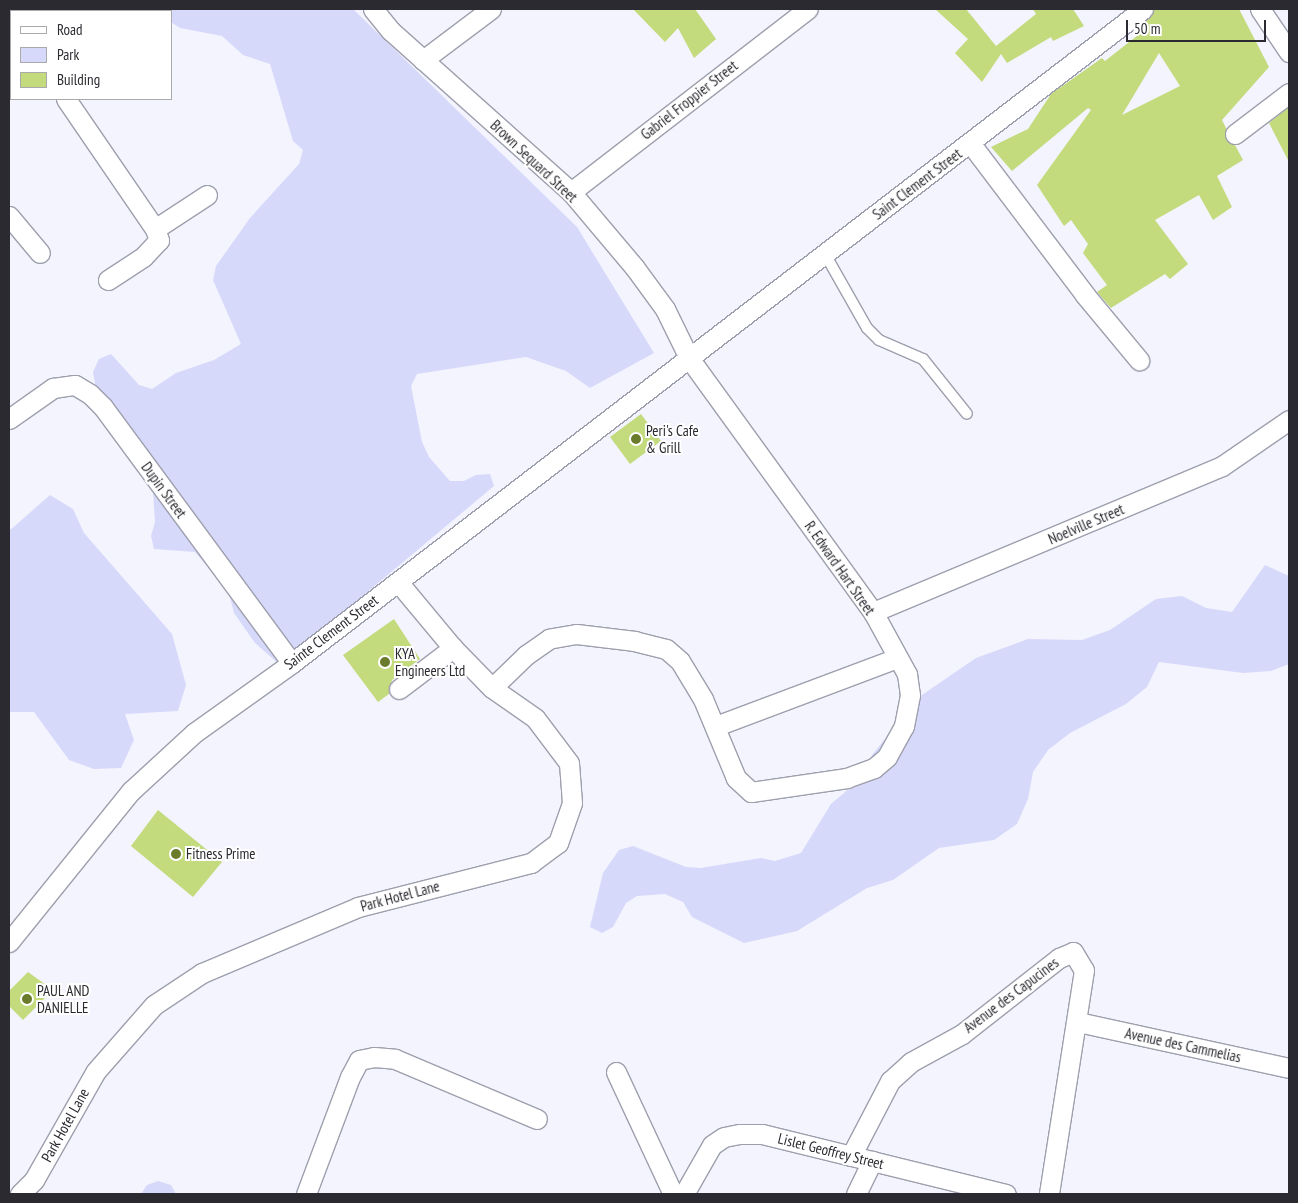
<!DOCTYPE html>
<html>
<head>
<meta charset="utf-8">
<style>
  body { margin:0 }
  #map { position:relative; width:1298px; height:1203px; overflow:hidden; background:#f3f4fd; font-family:"PT Sans Narrow",sans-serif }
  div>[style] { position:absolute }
  .green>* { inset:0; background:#d7d9fb }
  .building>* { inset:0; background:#c3da7d }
  .roads { filter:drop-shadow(1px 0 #9e9fad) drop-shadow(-1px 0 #9e9fad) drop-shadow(0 1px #9e9fad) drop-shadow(0 -1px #9e9fad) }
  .lane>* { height:10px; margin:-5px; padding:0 5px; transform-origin:5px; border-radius:5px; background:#fff }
  .street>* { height:19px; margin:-9.5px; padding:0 9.5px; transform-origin:9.5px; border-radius:9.5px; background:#fff }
  .dots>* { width:14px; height:14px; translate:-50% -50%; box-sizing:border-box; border:2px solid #fff; border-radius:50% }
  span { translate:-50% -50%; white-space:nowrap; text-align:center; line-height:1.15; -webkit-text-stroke:4px #fff; paint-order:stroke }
  .street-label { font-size:15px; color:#2a2a30 }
  .poi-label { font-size:15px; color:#2a2a30 }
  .left { translate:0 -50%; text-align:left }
  .frame { position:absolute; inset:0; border:10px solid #2a2a30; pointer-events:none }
  .legend { position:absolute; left:10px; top:10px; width:162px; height:90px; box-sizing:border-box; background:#fff; border:1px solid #aaaaac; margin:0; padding:6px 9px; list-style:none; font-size:15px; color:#2a2a30 }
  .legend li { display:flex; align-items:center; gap:10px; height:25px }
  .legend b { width:25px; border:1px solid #aaaaac }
  .scale { position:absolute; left:1126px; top:20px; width:140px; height:22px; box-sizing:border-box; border:2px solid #2a2a30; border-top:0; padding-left:6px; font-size:15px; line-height:18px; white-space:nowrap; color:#2a2a30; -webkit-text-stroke:4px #fff; paint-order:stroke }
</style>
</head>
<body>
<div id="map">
  <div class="green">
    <i style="clip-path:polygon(161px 9px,353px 9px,577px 227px,654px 353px,590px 388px,566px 371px,526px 357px,417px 374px,411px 386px,422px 442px,429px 457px,450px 481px,464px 481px,476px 475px,490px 474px,494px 486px,280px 665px,255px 643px,234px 613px,228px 590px,195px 552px,154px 549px,151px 536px,155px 522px,153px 492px,98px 401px,93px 372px,99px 359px,111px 354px,139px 385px,152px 389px,176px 373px,214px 360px,241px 344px,213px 280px,216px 266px,250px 218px,299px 164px,303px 150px,293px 141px,270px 64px,243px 55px,222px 36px,180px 28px,171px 22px,171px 11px)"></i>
    <i style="clip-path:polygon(50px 495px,73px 509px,84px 533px,172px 634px,186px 685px,178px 711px,125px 714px,134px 740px,121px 768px,94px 769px,69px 760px,34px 712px,9px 712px,9px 531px)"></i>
    <i style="clip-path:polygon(1265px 565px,1289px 576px,1289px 664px,1271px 671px,1243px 673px,1159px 662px,1147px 687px,1126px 704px,1070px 733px,1048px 750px,1033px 772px,1028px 799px,1017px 824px,994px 840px,939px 848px,893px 880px,867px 888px,797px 931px,744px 943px,692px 917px,683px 902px,665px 894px,637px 896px,626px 903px,613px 927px,602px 933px,590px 927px,603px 873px,619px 850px,633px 846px,686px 867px,701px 868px,761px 858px,775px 861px,801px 853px,831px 804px,864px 776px,872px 755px,919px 697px,976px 658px,1028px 639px,1082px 640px,1110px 630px,1156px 599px,1182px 596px,1206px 608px,1232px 612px)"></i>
    <i style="clip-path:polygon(158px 1181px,171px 1185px,176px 1194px,141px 1194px,147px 1185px)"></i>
  </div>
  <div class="building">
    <i style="clip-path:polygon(633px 9px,695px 9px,716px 39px,694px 58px,678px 28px,665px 42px)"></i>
    <i style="clip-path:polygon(935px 9px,966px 9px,996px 46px,1036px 14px,1033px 9px,1073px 9px,1084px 26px,1053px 41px,1051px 37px,1007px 63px,1001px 54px,982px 82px,955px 53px,968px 39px)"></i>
    <i style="clip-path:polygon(evenodd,1154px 9px,1239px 9px,1269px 67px,1222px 120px,1226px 128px,1226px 140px,1235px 145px,1243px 160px,1217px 176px,1232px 207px,1213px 220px,1199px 195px,1155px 220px,1188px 264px,1170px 279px,1165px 274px,1111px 308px,1097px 292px,1107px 285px,1083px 253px,1088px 244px,1071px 220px,1064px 226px,1037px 185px,1091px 110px,1088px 108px,1012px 171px,991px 147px,1028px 129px,1051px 94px,1102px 58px,1105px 61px,1147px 28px,1144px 22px,1154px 9px,1159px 53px,1180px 86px,1122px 115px,1159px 53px)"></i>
    <i style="clip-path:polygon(1289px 107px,1289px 162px,1269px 123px)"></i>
    <i style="clip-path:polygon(641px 414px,661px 441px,630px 464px,610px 437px)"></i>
    <i style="clip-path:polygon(394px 619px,420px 659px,392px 680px,389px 694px,378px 702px,343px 655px)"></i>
    <i style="clip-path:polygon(158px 810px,222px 862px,193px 897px,131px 846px)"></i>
    <i style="clip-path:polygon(28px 972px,53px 990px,23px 1020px,9px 1006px,9px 991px)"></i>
  </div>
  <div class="roads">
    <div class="lane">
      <i style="left:825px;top:254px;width:85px;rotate:60.4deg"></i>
      <i style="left:867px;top:328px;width:17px;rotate:45deg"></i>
      <i style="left:879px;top:340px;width:48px;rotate:23.4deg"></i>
      <i style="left:923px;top:359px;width:70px;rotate:51.3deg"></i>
    </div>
    <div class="street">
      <i style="left:373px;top:9px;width:28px;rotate:51deg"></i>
      <i style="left:391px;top:31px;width:241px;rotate:41.8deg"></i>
      <i style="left:571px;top:192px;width:99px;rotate:49.9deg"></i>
      <i style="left:635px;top:268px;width:51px;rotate:53.8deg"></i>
      <i style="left:665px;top:309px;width:55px;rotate:63.9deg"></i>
      <i style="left:689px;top:358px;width:314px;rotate:54.1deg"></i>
      <i style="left:873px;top:612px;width:71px;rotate:61.3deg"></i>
      <i style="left:907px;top:674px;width:21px;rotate:82deg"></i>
      <i style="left:910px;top:695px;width:32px;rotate:101deg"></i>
      <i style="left:904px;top:726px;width:35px;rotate:119deg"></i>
      <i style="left:887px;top:757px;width:17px;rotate:140deg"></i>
      <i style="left:874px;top:768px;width:29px;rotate:160deg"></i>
      <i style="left:847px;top:778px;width:97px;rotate:171.7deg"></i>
      <i style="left:751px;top:792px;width:21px;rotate:-137deg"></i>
      <i style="left:736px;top:778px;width:86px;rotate:-112.7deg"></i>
      <i style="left:703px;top:699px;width:44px;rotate:-121.2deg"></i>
      <i style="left:680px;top:661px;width:18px;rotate:-139deg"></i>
      <i style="left:666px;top:649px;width:32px;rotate:-166deg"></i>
      <i style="left:635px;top:641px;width:59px;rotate:-173.2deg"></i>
      <i style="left:576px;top:634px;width:27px;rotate:170deg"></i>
      <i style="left:549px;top:639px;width:28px;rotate:145deg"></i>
      <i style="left:526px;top:655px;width:47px;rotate:135.9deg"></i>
      <i style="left:1260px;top:9px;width:52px;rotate:56deg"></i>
      <i style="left:113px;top:11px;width:4px;rotate:-34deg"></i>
      <i style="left:423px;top:60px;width:85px;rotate:-36.9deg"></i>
      <i style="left:9px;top:88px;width:2px;rotate:-27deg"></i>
      <i style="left:66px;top:99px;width:158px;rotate:55.6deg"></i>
      <i style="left:155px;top:229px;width:12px;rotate:70deg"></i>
      <i style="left:159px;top:240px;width:23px;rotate:133deg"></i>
      <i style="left:143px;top:257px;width:42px;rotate:146.7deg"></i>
      <i style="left:1235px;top:134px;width:68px;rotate:-37.2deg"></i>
      <i style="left:971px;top:144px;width:189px;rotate:52.9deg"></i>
      <i style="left:1085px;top:295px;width:85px;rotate:50.3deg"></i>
      <i style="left:571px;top:192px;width:299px;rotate:-37.7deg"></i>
      <i style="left:9px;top:216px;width:48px;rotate:50deg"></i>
      <i style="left:155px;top:229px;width:62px;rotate:-33.2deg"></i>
      <i style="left:9px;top:419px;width:54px;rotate:-35.2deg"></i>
      <i style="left:53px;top:388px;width:22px;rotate:-8deg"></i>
      <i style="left:75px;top:385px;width:17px;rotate:31deg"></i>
      <i style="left:90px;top:394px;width:18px;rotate:45deg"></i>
      <i style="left:103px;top:407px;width:318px;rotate:53.6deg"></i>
      <i style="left:873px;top:612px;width:378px;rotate:-22.7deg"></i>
      <i style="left:1222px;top:466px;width:81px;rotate:-34.5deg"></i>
      <i style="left:399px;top:689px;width:68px;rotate:-37.2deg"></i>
      <i style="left:716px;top:726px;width:193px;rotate:-20.6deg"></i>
      <i style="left:9px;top:942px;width:194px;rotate:-51.1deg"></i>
      <i style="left:131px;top:791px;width:86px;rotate:-42.6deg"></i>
      <i style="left:194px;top:733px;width:120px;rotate:-35.5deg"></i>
      <i style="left:292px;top:663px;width:1073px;rotate:-37.54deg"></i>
      <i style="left:1078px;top:1022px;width:216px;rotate:12.3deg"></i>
      <i style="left:616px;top:1072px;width:135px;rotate:65deg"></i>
      <i style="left:851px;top:1156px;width:85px;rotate:-62.5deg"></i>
      <i style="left:890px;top:1081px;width:28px;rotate:-42deg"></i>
      <i style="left:911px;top:1062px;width:58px;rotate:-28.8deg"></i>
      <i style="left:962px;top:1034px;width:123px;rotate:-38.1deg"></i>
      <i style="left:1059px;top:958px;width:15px;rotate:-23deg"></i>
      <i style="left:1073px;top:952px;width:21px;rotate:59deg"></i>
      <i style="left:1084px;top:970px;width:227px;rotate:98.9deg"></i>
      <i style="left:20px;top:1194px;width:20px;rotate:-45deg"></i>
      <i style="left:34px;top:1180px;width:125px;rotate:-60.4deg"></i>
      <i style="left:96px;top:1071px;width:88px;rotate:-48.7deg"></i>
      <i style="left:154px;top:1005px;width:58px;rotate:-33.7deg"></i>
      <i style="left:202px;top:973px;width:169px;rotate:-22.9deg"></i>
      <i style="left:358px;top:907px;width:179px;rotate:-14.3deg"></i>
      <i style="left:531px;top:863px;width:34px;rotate:-37deg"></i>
      <i style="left:558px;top:843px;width:42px;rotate:-70.7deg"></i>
      <i style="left:572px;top:803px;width:40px;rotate:-94.3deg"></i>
      <i style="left:569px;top:763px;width:56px;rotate:-127.1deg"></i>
      <i style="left:535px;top:718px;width:52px;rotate:-145.1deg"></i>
      <i style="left:492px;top:688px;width:56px;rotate:-134.3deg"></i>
      <i style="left:453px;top:648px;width:86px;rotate:-129.8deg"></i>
      <i style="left:306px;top:1194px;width:125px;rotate:-69.4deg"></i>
      <i style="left:350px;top:1077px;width:19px;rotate:-62deg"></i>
      <i style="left:359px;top:1060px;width:15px;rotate:-11deg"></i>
      <i style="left:374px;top:1057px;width:21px;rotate:5deg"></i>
      <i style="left:395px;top:1059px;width:154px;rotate:22.9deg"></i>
      <i style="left:684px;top:1194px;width:56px;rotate:-60.3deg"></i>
      <i style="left:712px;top:1145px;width:14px;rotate:-34deg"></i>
      <i style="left:724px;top:1137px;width:16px;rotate:-11deg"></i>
      <i style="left:740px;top:1134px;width:22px"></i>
      <i style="left:762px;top:1134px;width:251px;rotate:13.8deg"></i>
      <i style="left:856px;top:1194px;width:37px;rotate:-64deg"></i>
    </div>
  </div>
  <div class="dots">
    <i style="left:636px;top:439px;background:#6a7b2b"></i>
    <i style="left:385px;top:662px;background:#6a7b2b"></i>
    <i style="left:176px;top:854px;background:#6a7b2b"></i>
    <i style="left:27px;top:999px;background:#6a7b2b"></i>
  </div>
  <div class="street-label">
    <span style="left:689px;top:100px;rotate:-38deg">Gabriel Froppier Street</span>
    <span style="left:534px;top:161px;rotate:43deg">Brown Sequard Street</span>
    <span style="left:917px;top:184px;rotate:-37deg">Saint Clement Street</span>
    <span style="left:164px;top:490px;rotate:54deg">Dupin Street</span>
    <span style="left:1086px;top:524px;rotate:-23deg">Noelville Street</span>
    <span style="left:840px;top:568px;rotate:55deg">R. Edward Hart Street</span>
    <span style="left:331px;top:632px;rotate:-37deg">Sainte Clement Street</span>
    <span style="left:400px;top:896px;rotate:-15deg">Park Hotel Lane</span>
    <span style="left:1011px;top:995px;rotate:-37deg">Avenue des Capucines</span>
    <span style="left:1183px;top:1045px;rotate:12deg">Avenue des Cammelias</span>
    <span style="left:65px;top:1125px;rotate:-61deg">Park Hotel Lane</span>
    <span style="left:831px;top:1151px;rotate:14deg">Lislet Geoffrey Street</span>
  </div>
  <div class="poi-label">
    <span class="left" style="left:646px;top:439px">Peri's Cafe<br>&amp; Grill</span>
    <span class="left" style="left:395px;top:662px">KYA<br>Engineers Ltd</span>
    <span class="left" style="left:186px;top:854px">Fitness Prime</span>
    <span class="left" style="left:37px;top:999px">PAUL AND<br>DANIELLE</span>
  </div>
  <div class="frame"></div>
  <ul class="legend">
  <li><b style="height:6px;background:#fff"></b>Road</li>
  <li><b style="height:14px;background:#d7d9fb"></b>Park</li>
  <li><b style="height:14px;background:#c3da7d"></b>Building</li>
  </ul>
  <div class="scale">50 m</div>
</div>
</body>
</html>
